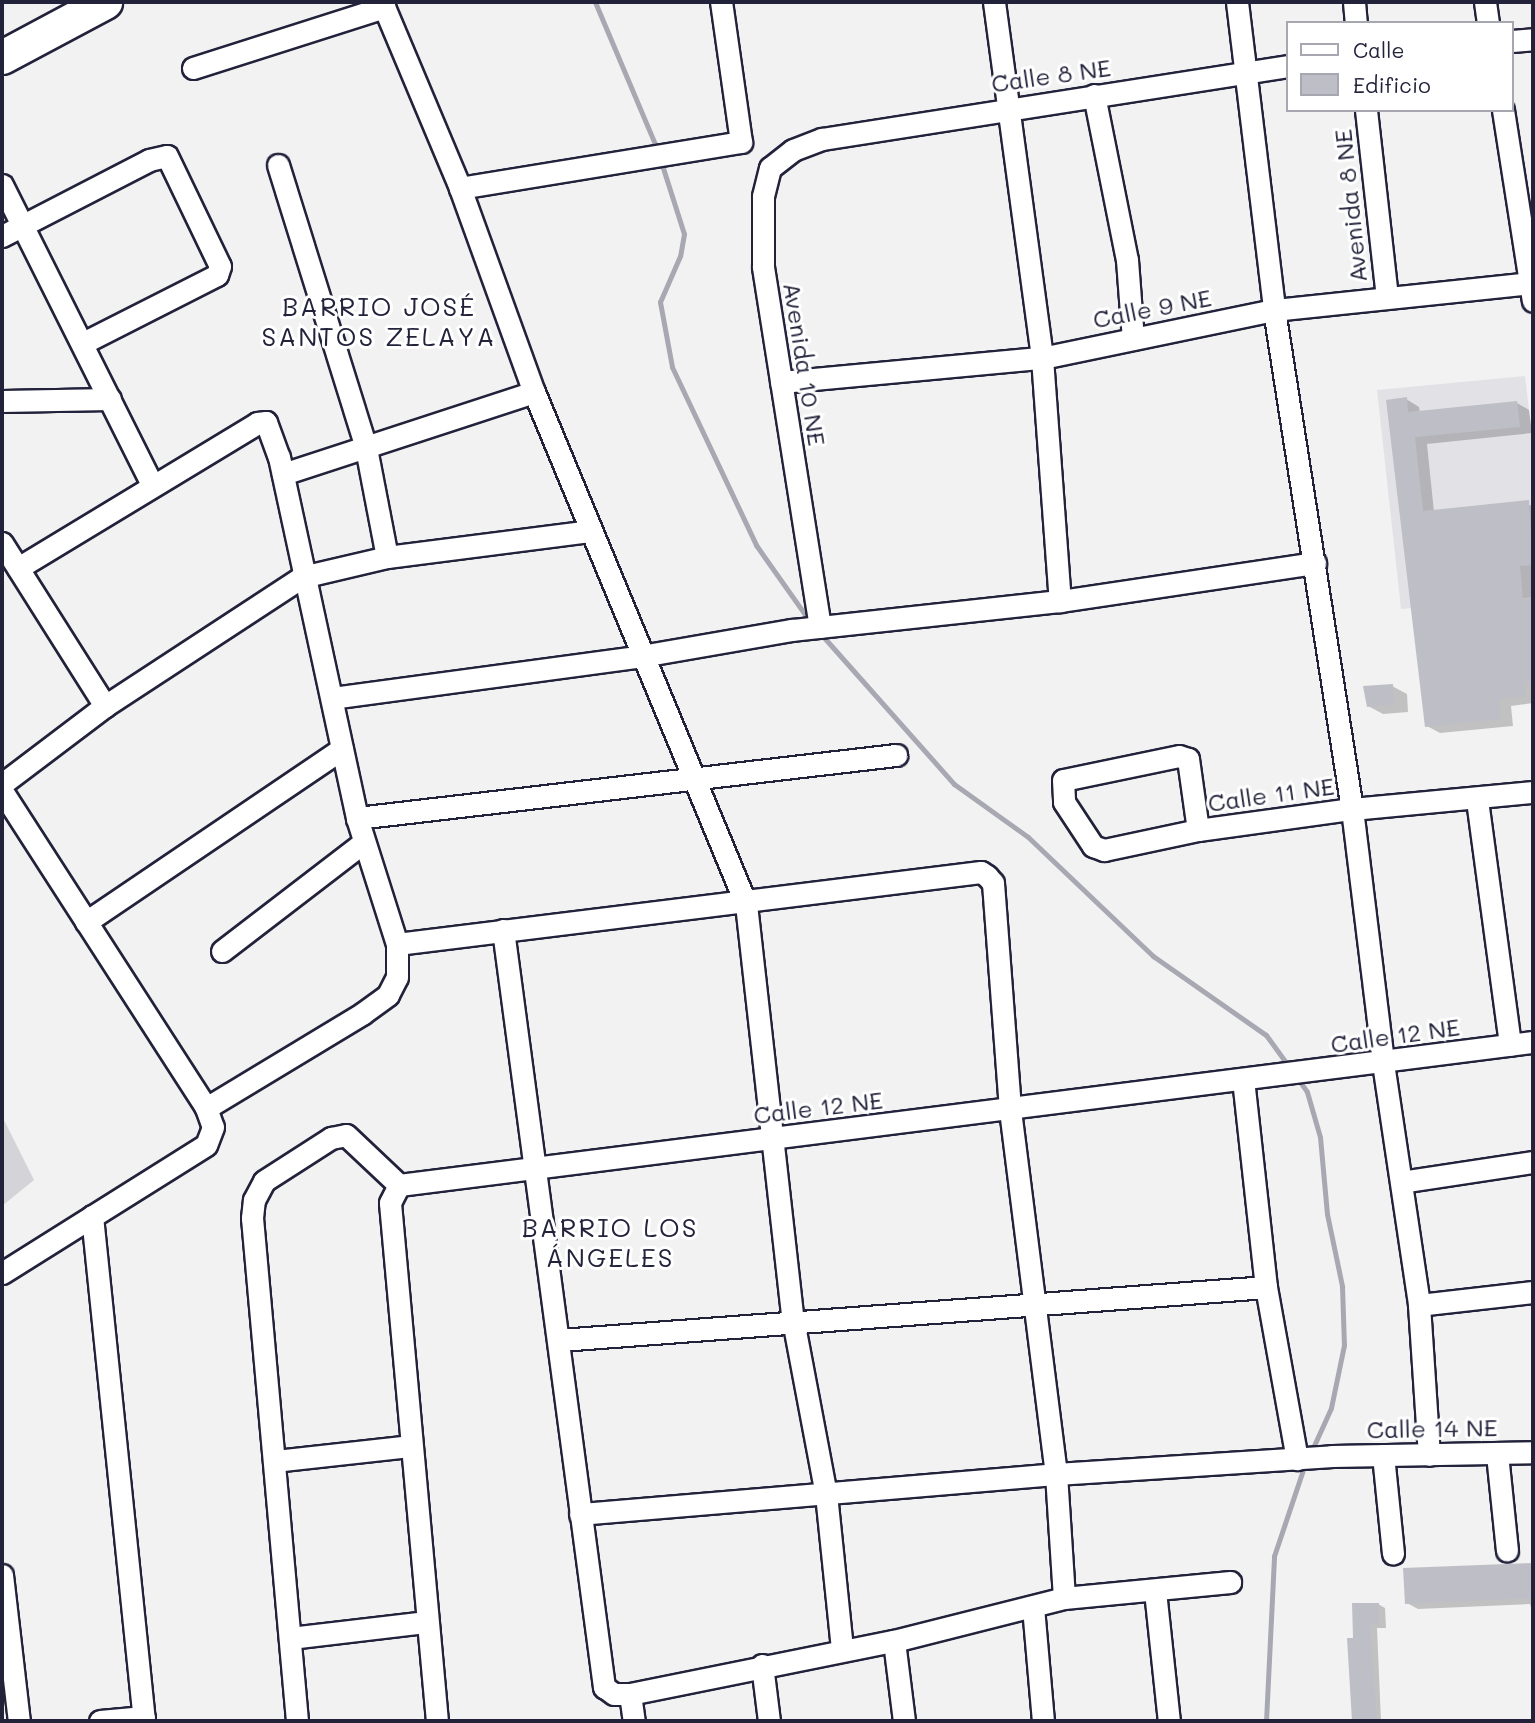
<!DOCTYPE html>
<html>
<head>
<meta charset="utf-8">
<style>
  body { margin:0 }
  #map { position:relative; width:1535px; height:1723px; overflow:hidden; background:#f2f2f3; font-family:Mali,sans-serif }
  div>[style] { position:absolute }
  .built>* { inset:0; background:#e2e2e6 }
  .green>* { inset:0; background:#d3d3d8 }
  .shadow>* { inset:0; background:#0003 }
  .stream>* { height:5px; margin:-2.5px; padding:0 2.5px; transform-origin:2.5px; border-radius:2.5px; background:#a8a8b2 }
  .building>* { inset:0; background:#bebec6 }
  .roads { filter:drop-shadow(2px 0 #22223b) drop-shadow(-2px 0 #22223b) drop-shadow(0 2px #22223b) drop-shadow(0 -2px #22223b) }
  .street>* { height:21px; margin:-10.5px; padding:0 10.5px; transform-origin:10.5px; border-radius:10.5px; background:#fff }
  .primary>* { height:33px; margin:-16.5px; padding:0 16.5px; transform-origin:16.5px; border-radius:16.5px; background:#fff }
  span { translate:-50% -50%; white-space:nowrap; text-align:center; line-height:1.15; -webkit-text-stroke:6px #fff; paint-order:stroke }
  .street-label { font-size:24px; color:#22223b }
  .neighbourhood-label { font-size:26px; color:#22223b; letter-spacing:2px }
  .frame { position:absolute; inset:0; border:4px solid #22223b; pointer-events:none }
  .legend { position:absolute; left:1286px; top:21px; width:228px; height:91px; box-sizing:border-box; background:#fff; border:2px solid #a7a7b1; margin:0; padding:9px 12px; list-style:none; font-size:21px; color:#22223b }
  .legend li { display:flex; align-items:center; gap:14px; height:35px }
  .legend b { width:35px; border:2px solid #a7a7b1 }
</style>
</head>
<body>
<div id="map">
  <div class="built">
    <i style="clip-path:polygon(1525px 376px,1533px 444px,1533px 597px,1401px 609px,1377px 390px)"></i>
  </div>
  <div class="green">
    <i style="clip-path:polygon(2px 1116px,34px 1180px,2px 1206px)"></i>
  </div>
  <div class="shadow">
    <i style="clip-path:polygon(1406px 399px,1419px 407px,1420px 413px,1517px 403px,1529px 410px,1532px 433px,1427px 444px,1434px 512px,1533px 505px,1533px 703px,1511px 706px,1513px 726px,1440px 733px,1427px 726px,1388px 401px)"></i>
    <i style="clip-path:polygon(1392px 686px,1407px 694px,1408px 712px,1383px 714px,1368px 706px)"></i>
    <i style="clip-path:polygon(1533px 1564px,1533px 1615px,1530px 1604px,1418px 1609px,1407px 1603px,1405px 1570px)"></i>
    <i style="clip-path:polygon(1378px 1604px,1385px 1608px,1386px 1628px,1377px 1628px,1381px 1721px,1353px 1721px,1349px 1640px,1355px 1640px)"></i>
  </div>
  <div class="stream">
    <i style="left:595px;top:2px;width:160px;rotate:67.1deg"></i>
    <i style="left:663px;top:168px;width:69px;rotate:72.3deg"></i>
    <i style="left:684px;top:234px;width:22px;rotate:100deg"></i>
    <i style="left:680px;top:256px;width:50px;rotate:113.5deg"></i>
    <i style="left:660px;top:302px;width:66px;rotate:79.5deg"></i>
    <i style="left:672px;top:367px;width:197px;rotate:64.7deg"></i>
    <i style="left:756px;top:545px;width:95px;rotate:54.8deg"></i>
    <i style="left:820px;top:633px;width:202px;rotate:48.4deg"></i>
    <i style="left:954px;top:784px;width:91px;rotate:35.6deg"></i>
    <i style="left:1028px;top:837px;width:173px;rotate:43.6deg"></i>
    <i style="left:1153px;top:956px;width:138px;rotate:35deg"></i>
    <i style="left:1266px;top:1035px;width:41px;rotate:54deg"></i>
    <i style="left:1296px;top:1076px;width:19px;rotate:55deg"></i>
    <i style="left:1307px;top:1092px;width:47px;rotate:73.9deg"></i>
    <i style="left:1320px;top:1137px;width:77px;rotate:84.8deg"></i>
    <i style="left:1327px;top:1214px;width:74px;rotate:78.2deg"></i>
    <i style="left:1342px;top:1286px;width:59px;rotate:88.1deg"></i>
    <i style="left:1344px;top:1345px;width:64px;rotate:101.7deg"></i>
    <i style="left:1331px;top:1408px;width:48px;rotate:114.4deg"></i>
    <i style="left:1266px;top:1721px;width:165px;rotate:-87.2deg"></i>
    <i style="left:1274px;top:1556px;width:97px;rotate:-71.4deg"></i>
  </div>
  <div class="building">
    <i style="clip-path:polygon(1407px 397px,1408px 412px,1517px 401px,1520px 427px,1415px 437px,1423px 511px,1529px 500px,1533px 565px,1520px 566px,1523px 600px,1533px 599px,1533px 681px,1524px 682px,1526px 696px,1499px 699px,1501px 719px,1425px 727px,1386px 400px)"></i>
    <i style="clip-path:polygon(1393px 684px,1394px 704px,1367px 707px,1363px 686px)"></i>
    <i style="clip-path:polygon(1533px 1563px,1533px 1598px,1405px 1604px,1403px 1568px)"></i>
    <i style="clip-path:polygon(1352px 1603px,1379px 1603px,1379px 1625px,1370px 1625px,1377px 1721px,1352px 1721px,1347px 1638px,1353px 1638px)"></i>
  </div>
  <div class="roads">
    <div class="street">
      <i style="left:382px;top:2px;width:202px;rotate:67.2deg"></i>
      <i style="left:460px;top:188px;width:217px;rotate:70.1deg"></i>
      <i style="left:534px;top:392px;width:554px;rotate:67.51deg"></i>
      <i style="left:746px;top:904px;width:419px;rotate:83.6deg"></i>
      <i style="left:793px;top:1320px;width:177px;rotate:79.3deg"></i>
      <i style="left:826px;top:1494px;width:157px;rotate:84.1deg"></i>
      <i style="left:994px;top:2px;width:359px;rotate:82.3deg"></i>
      <i style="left:1042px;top:358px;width:244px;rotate:85.8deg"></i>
      <i style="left:1237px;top:2px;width:310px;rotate:83.1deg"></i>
      <i style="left:1274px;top:310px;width:505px;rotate:81.12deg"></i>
      <i style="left:1352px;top:809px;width:256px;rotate:83deg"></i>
      <i style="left:1383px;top:1063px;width:245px;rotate:81.5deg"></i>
      <i style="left:1419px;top:1305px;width:150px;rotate:86.2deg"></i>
      <i style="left:1354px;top:2px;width:21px;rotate:85deg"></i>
      <i style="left:1485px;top:2px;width:21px;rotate:82deg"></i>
      <i style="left:1512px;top:41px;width:21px;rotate:-5deg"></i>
      <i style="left:193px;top:68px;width:201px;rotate:-17.7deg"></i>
      <i style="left:1094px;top:95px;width:168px;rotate:78.7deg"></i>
      <i style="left:1127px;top:260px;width:79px;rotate:85.7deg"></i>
      <i style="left:1366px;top:110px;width:187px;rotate:83.6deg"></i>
      <i style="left:1503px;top:110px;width:193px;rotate:81.1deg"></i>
      <i style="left:278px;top:165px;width:296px;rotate:72.7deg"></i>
      <i style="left:366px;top:448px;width:111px;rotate:79.1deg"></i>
      <i style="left:2px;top:185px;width:335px;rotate:63.4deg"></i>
      <i style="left:460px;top:188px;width:285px;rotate:-9.3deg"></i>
      <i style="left:741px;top:142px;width:141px;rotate:-98.1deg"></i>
      <i style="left:2px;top:236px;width:165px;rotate:-27.3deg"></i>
      <i style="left:149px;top:160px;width:18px;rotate:-13deg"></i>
      <i style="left:167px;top:156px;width:122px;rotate:64.3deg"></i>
      <i style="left:220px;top:266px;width:9px;rotate:108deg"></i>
      <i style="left:217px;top:275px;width:150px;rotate:153.1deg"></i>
      <i style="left:781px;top:382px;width:262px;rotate:-5.3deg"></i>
      <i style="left:1042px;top:358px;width:237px;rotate:-11.7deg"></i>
      <i style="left:1274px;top:310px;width:260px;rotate:-6deg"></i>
      <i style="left:2px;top:401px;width:108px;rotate:-1.1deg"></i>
      <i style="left:283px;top:474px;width:264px;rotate:-18.1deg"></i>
      <i style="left:2px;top:543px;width:193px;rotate:57.7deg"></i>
      <i style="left:18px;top:568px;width:280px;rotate:-31.2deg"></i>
      <i style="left:257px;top:423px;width:9px;rotate:-6deg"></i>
      <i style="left:266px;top:422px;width:37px;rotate:70deg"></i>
      <i style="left:279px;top:457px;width:369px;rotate:77.8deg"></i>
      <i style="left:357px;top:818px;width:132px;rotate:72.4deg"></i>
      <i style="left:397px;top:944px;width:33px;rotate:90deg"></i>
      <i style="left:397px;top:977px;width:20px;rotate:117deg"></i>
      <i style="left:388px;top:995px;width:32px;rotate:144deg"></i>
      <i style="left:362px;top:1014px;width:182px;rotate:148.9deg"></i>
      <i style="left:820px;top:627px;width:365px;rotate:-99deg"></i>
      <i style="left:763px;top:266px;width:70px;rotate:-90deg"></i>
      <i style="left:763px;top:196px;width:29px;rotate:-76deg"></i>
      <i style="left:770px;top:168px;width:29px;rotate:-38deg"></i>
      <i style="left:793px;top:150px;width:31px;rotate:-21deg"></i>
      <i style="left:822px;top:139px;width:472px;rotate:-8.9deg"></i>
      <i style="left:332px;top:698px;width:312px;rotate:-7.7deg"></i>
      <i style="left:641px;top:656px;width:153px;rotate:-9.8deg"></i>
      <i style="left:792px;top:630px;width:270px;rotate:-6.2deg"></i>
      <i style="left:1060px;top:601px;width:258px;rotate:-8.5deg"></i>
      <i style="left:2px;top:784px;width:129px;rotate:-37.1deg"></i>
      <i style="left:105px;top:706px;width:235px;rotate:-33.2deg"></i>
      <i style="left:302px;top:577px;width:87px;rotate:-13.2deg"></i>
      <i style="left:387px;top:557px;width:206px;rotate:-7.3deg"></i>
      <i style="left:2px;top:791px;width:377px;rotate:57.2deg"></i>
      <i style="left:206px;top:1108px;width:20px;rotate:70deg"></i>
      <i style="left:213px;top:1127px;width:19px;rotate:111deg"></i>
      <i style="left:206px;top:1145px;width:241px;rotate:147.9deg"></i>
      <i style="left:1477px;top:800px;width:247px;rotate:82.3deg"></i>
      <i style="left:357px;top:818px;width:543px;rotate:-6.67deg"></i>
      <i style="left:1198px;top:830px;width:72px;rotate:-98deg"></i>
      <i style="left:1188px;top:759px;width:9px;rotate:-162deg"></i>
      <i style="left:1179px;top:756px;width:118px;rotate:168.3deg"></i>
      <i style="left:1063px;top:780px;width:22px;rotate:87deg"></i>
      <i style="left:1064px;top:802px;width:53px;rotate:56.6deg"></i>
      <i style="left:1093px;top:846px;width:12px;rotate:20deg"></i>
      <i style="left:1104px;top:850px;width:96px;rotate:-12deg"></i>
      <i style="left:1198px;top:830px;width:155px;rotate:-7.8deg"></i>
      <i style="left:1352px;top:809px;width:182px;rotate:-5.4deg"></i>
      <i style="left:86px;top:922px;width:309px;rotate:-34.1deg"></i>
      <i style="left:503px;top:930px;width:764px;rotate:82.4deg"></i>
      <i style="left:604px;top:1687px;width:12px;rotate:35deg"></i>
      <i style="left:614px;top:1694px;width:16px"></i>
      <i style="left:630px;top:1694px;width:269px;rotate:-11.4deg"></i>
      <i style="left:894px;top:1641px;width:175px;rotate:-14.2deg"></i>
      <i style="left:1064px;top:1598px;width:167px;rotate:-5.5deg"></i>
      <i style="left:397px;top:944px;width:588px;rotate:-7.03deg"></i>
      <i style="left:981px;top:872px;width:7px;rotate:34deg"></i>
      <i style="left:987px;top:876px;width:9px;rotate:49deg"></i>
      <i style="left:993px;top:883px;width:228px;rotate:85.7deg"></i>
      <i style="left:1010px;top:1110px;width:367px;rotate:82.8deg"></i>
      <i style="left:1056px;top:1474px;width:124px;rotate:86.3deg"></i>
      <i style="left:222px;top:951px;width:179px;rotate:-37.5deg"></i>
      <i style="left:1243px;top:1079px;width:209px;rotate:83.7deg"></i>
      <i style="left:1266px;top:1287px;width:175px;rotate:79.8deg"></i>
      <i style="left:1401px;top:1182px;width:134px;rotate:-8.6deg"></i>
      <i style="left:399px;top:1185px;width:1143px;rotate:-7.19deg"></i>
      <i style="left:399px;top:1185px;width:20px;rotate:117deg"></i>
      <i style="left:390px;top:1203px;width:520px;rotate:84.82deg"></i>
      <i style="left:92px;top:1216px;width:508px;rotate:84.12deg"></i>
      <i style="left:1419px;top:1305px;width:115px;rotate:-6.5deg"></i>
      <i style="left:560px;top:1340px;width:708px;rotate:-4.29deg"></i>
      <i style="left:1497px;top:1454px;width:97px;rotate:84.1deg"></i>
      <i style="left:1383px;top:1455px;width:99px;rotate:84.2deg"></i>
      <i style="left:275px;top:1461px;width:136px;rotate:-6.3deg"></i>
      <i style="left:580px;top:1514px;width:478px;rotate:-4.8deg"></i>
      <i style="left:1056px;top:1474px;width:277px;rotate:-3.7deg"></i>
      <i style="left:1332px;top:1456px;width:201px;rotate:-1.1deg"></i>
      <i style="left:2px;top:1575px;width:147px;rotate:83.4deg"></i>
      <i style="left:1155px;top:1591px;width:131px;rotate:83.9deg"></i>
      <i style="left:1033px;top:1607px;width:114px;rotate:85deg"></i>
      <i style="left:290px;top:1638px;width:138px;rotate:-6.7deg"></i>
      <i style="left:894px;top:1641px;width:81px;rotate:82.9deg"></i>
      <i style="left:762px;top:1665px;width:56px;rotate:82.9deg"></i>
      <i style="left:630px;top:1694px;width:27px;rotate:82deg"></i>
      <i style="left:100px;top:1721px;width:44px;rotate:-5.2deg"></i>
      <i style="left:297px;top:1721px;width:505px;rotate:-95.11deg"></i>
      <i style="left:252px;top:1218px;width:18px;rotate:-84deg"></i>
      <i style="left:254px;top:1200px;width:21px;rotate:-62deg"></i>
      <i style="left:264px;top:1181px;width:80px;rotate:-32.7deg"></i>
      <i style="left:331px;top:1138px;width:15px;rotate:-11deg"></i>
      <i style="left:346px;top:1135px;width:73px;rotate:43.3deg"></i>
    </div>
    <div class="primary">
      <i style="left:2px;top:57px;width:117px;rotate:-28.1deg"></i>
    </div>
  </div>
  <div class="street-label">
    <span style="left:1051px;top:75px;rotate:-8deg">Calle 8 NE</span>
    <span style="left:1350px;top:206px;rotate:-96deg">Avenida 8 NE</span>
    <span style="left:1152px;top:308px;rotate:-11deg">Calle 9 NE</span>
    <span style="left:805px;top:364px;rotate:81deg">Avenida 10 NE</span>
    <span style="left:1271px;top:794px;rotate:-8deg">Calle 11 NE</span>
    <span style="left:1395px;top:1035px;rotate:-8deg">Calle 12 NE</span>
    <span style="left:818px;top:1107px;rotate:-7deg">Calle 12 NE</span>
    <span style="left:1432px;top:1428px;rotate:-1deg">Calle 14 NE</span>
  </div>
  <div class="neighbourhood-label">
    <span style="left:379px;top:322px">BARRIO JOSÉ<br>SANTOS ZELAYA</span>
    <span style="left:610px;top:1243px">BARRIO LOS<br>ÁNGELES</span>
  </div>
  <div class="frame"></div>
  <ul class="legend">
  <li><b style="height:9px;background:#fff"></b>Calle</li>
  <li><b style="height:19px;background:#bebec6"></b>Edificio</li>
  </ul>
</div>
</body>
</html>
